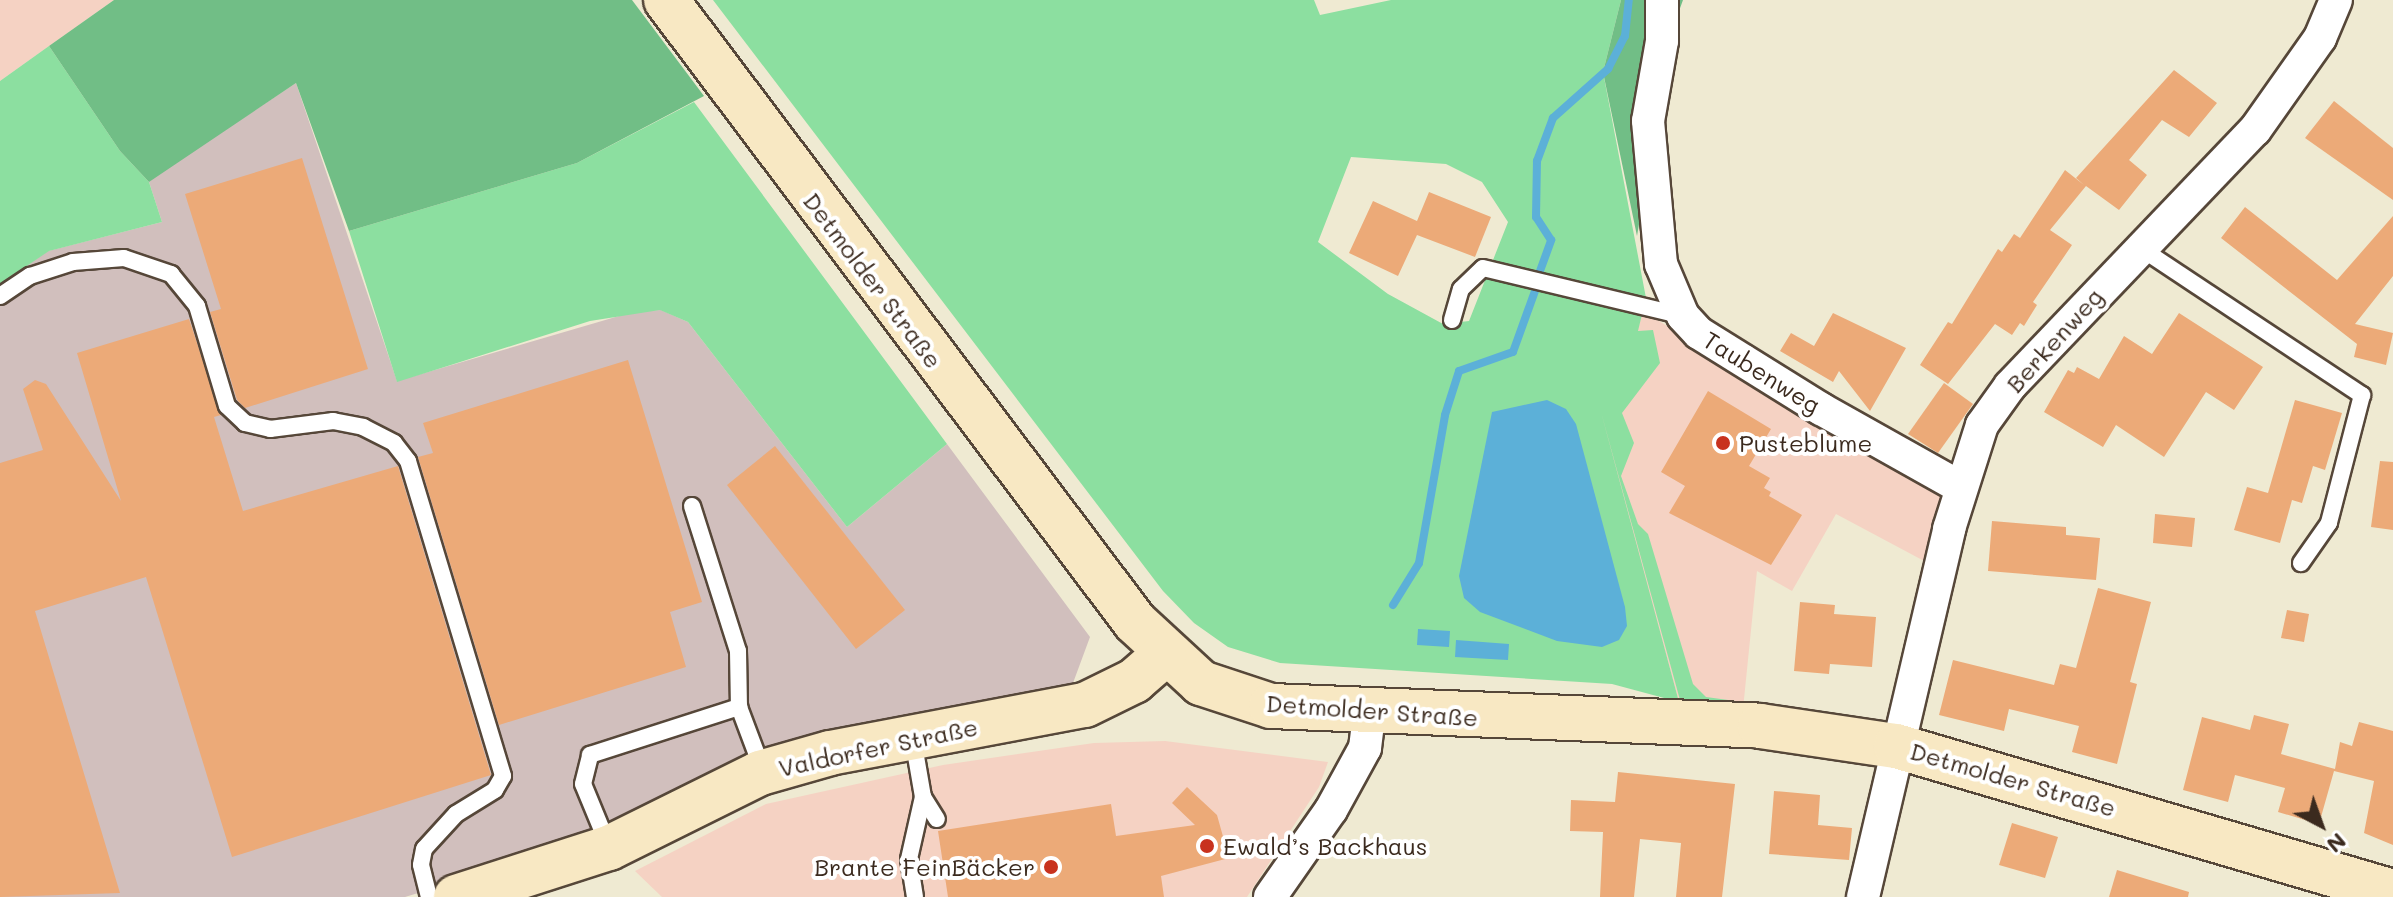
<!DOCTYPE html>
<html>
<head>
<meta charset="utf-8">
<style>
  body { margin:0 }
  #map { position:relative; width:2393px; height:897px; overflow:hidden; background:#efead2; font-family:Mali,sans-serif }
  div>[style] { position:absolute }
  .built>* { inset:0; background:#f5d2c3 }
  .industrial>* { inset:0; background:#d1bfbd }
  .green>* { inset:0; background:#8cdfa0 }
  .forest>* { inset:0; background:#71be86 }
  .water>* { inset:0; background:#5cb0d8 }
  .stream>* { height:8px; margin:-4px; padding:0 4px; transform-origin:4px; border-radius:4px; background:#5cb0d8 }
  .building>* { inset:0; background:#ecaa78 }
  .roads { filter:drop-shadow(2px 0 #564739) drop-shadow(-2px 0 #564739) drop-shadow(0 2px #564739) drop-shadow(0 -2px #564739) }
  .lane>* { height:16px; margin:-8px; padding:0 8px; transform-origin:8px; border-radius:8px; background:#fff }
  .street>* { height:32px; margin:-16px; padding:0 16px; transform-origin:16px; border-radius:16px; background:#fff }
  .secondary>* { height:44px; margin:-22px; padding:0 22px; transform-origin:22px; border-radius:22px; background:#f8e8c3 }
  .dots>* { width:22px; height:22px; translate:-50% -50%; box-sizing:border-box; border:4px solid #fff; border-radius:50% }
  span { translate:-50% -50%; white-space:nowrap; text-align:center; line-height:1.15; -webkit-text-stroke:8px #fff; paint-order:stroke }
  .street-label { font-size:24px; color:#3b2a1e }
  .poi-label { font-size:24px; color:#3b2a1e }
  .left { translate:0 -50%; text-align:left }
  .right { translate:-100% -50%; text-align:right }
  .north { position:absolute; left:2281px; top:785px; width:80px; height:80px; -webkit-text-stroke:6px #fff; paint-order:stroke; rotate:139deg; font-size:22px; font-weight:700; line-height:32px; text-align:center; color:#3b2a1e }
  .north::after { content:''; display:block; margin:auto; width:28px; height:36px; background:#3b2a1e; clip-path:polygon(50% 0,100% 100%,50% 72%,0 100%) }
</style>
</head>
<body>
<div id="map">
  <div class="built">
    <i style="clip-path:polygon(0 0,114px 0,0 81px)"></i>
    <i style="clip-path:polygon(1643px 311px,1806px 413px,1933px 483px,1943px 499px,1926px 562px,1836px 514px,1792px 591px,1757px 571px,1743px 709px,1679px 702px,1600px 414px,1624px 380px)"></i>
    <i style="clip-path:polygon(1165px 741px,1328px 762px,1319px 787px,1247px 897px,662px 897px,635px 871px,766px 804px,943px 765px,1094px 743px)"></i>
  </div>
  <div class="industrial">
    <i style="clip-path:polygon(296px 83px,397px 381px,636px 311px,661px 310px,688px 322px,847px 527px,947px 444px,1090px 637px,1073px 683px,759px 750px,547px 854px,405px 897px,0 897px,0 284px,48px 251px,162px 222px,149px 182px,152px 178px)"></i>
  </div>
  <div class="green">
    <i style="clip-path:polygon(evenodd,713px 0,1314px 0,1320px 15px,1391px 0,1621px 0,1603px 72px,1646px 298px,1638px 331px,1653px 330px,1660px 363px,1622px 413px,1634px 443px,1621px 476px,1638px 524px,1648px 534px,1693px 684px,1706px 697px,1743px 702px,1741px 708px,1680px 700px,1601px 412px,1679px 702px,1612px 684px,1280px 663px,1228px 647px,1194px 623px,1163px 591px,713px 0,1351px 157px,1446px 164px,1482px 182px,1508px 222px,1469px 321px,1443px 324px,1388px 294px,1318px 242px,1351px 157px)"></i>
    <i style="clip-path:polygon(49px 46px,120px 151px,149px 182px,162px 222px,49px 251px,0 284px,0 81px)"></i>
    <i style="clip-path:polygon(694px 102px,947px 444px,847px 527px,688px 322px,660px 310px,590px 321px,397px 382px,349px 231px,577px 163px)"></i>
  </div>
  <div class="forest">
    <i style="clip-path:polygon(114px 0,632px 0,704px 96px,577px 163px,349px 231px,296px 83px,149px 182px,120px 151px,49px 46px)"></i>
    <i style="clip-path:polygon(1621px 0,1683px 0,1671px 33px,1637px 236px,1603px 72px)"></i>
  </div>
  <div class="water">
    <i style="clip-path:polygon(1547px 400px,1566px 409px,1576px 424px,1625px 607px,1627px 626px,1619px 640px,1602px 647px,1557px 641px,1480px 612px,1464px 598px,1459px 576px,1492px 412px)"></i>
    <i style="clip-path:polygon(1418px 629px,1450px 631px,1449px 647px,1417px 645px)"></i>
    <i style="clip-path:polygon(1456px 640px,1509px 644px,1508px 660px,1455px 657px)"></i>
  </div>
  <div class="stream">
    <i style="left:1540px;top:271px;width:33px;rotate:-70deg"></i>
    <i style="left:1551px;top:240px;width:27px;rotate:-123deg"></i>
    <i style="left:1536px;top:217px;width:56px;rotate:-89deg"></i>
    <i style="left:1537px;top:161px;width:46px;rotate:-69.6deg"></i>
    <i style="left:1553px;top:118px;width:74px;rotate:-41.7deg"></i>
    <i style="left:1608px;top:69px;width:37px;rotate:-63deg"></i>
    <i style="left:1625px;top:36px;width:36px;rotate:-84deg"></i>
    <i style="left:1393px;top:605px;width:49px;rotate:-58.2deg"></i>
    <i style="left:1419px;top:563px;width:150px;rotate:-80deg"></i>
    <i style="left:1445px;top:415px;width:46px;rotate:-72.3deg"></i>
    <i style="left:1459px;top:371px;width:57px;rotate:-19.4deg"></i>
    <i style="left:1513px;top:352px;width:68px;rotate:-70.2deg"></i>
  </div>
  <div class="building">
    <i style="clip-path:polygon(2174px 70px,2217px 103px,2189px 137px,2162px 120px,2129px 160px,2147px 175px,2119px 210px,2086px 186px,2050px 230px,2072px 245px,2033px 302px,2037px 305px,2024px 326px,2020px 323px,2012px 335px,1995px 324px,1948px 384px,1920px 365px,1948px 322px,1952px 324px,1998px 249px,2002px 252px,2014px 234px,2020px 238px,2065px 170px,2084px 185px,2076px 178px)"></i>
    <i style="clip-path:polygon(2334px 101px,2393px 148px,2393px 200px,2305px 138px)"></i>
    <i style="clip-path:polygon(302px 158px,368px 369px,245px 408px,237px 400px,210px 312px,221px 309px,185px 194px)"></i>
    <i style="clip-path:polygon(1429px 192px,1491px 217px,1475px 257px,1417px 235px,1398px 276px,1349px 253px,1373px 201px,1417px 221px)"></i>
    <i style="clip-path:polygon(2245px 207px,2337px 280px,2393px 216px,2393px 276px,2355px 324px,2393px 333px,2386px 365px,2354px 357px,2357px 344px,2221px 238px)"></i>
    <i style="clip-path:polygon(1833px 313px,1906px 348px,1870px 411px,1839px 371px,1833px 382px,1780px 351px,1791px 333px,1814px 346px)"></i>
    <i style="clip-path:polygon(2179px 313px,2263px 367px,2234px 410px,2206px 392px,2164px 457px,2116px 425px,2103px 447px,2044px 412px,2068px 370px,2074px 373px,2077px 367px,2099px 379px,2124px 336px,2152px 354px)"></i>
    <i style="clip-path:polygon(189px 319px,221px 415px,214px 417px,243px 511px,398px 466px,491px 775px,232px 857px,146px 577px,35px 611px,120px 893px,0 897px,0 463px,43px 450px,23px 389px,35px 380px,46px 384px,121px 501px,77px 353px)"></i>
    <i style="clip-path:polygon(628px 360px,702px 602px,670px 612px,686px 667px,499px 725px,418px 457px,433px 453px,423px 423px)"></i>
    <i style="clip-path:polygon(1944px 383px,1973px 404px,1938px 453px,1908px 434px)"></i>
    <i style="clip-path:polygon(1708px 391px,1771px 429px,1749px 466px,1770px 478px,1764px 488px,1771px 492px,1769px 496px,1802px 515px,1771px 565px,1669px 513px,1685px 486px,1661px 472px)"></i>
    <i style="clip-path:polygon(2295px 400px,2342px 413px,2325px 470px,2313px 466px,2302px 503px,2292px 500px,2280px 543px,2234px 530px,2247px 487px,2268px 493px)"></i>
    <i style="clip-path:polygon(775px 446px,905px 610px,856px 649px,727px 485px)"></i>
    <i style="clip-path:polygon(2380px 461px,2393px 462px,2393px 530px,2371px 527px)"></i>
    <i style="clip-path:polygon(2155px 514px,2195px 518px,2192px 547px,2153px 543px)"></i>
    <i style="clip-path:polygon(1992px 521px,2066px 527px,2066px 535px,2100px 538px,2096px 580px,1988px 571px)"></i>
    <i style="clip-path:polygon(2098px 588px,2151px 602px,2130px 682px,2137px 684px,2117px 764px,2072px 752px,2079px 726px,2009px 709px,2004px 731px,1939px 715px,1953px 660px,2054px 685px,2060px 664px,2076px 668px)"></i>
    <i style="clip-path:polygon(1800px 602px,1835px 605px,1834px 614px,1876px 617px,1872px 667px,1830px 664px,1829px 674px,1794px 671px)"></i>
    <i style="clip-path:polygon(2287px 610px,2309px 614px,2304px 642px,2281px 638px)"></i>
    <i style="clip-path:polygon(2254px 715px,2289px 724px,2281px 754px,2335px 769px,2340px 742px,2352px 746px,2359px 722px,2393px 731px,2393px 845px,2364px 833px,2374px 781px,2334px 771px,2319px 824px,2278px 812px,2285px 788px,2235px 775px,2228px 802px,2183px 790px,2202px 717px,2250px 730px)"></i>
    <i style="clip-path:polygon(1618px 772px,1735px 784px,1722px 897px,1676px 897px,1681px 843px,1640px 839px,1634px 897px,1600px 897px,1603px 832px,1570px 831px,1571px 800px,1615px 802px)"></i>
    <i style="clip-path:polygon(1187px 787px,1217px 815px,1229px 858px,1161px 876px,1164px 897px,948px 897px,938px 831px,1111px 804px,1116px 836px,1195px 825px,1172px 803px)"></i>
    <i style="clip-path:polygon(1774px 791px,1820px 795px,1818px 825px,1852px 828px,1849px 860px,1769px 854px)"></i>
    <i style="clip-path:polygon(2012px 823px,2058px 837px,2045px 878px,1999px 865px)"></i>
    <i style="clip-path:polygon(2117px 870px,2189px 892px,2188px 897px,2109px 897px)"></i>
  </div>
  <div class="roads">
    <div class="lane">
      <i style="left:2139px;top:247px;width:268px;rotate:33.6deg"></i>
      <i style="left:2362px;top:395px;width:132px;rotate:104.5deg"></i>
      <i style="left:2329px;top:523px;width:49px;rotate:125deg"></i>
      <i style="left:0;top:296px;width:36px;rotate:-34deg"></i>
      <i style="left:30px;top:276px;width:45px;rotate:-18deg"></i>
      <i style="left:73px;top:262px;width:51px;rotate:-4.5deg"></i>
      <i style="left:124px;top:258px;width:50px;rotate:18.8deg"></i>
      <i style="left:171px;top:274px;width:41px;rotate:50.9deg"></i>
      <i style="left:197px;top:306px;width:104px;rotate:73.3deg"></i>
      <i style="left:227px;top:406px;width:25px;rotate:43deg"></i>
      <i style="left:245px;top:423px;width:26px;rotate:13deg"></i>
      <i style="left:270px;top:429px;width:64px;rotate:-7.2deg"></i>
      <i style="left:333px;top:421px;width:31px;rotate:11deg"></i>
      <i style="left:363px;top:427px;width:35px;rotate:27deg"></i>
      <i style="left:394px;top:443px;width:23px;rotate:52deg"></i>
      <i style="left:408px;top:461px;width:329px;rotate:73.2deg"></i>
      <i style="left:503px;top:776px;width:16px;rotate:120deg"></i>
      <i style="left:495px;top:790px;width:46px;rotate:148.4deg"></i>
      <i style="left:456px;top:814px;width:47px;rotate:132.4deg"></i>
      <i style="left:424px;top:849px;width:16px;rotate:101deg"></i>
      <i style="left:421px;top:865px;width:33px;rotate:76deg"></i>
      <i style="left:1452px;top:320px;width:32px;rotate:-74deg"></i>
      <i style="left:1461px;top:289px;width:30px;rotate:-44deg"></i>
      <i style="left:1483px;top:268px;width:206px;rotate:13.5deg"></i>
      <i style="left:692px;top:506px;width:152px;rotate:72.4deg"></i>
      <i style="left:738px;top:651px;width:56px;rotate:89deg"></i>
      <i style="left:739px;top:707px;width:68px;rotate:69.4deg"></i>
      <i style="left:913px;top:739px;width:59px;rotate:80.2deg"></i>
      <i style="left:923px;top:797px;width:26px;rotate:58deg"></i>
      <i style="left:609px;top:847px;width:68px;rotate:-112.4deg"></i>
      <i style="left:583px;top:784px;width:30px;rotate:-76deg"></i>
      <i style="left:590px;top:755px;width:157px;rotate:-17.9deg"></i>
      <i style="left:915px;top:897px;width:38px;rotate:-99deg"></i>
      <i style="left:909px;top:859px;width:64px;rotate:-77.3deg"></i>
    </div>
    <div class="street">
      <i style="left:1662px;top:0;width:41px;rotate:90deg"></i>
      <i style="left:1662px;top:41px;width:81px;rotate:99.9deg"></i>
      <i style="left:1648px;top:121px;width:144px;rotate:84.8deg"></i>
      <i style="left:1661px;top:264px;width:56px;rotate:67.1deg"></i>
      <i style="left:1683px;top:316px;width:23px;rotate:47deg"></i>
      <i style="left:1699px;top:333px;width:144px;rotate:31.9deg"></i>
      <i style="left:1821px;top:409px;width:159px;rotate:29.3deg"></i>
      <i style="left:1270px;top:897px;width:106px;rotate:-55deg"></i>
      <i style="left:1331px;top:810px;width:71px;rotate:-61.3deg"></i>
      <i style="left:1365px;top:748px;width:34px;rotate:-83deg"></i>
      <i style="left:1863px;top:897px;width:378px;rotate:-76.8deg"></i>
      <i style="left:1949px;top:529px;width:109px;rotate:-72.4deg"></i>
      <i style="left:1982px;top:425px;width:48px;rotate:-54.3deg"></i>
      <i style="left:2010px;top:386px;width:354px;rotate:-46.3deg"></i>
      <i style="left:2255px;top:130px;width:113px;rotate:-54.8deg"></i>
      <i style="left:2320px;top:38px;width:41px;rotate:-67.2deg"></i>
    </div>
    <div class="secondary">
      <i style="left:666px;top:0;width:779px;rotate:52.98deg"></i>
      <i style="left:1135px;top:622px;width:90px;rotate:42.7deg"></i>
      <i style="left:1201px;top:683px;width:74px;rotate:18.2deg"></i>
      <i style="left:1271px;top:706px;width:489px;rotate:2.3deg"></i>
      <i style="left:1760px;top:726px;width:137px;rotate:8.4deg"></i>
      <i style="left:1896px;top:746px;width:518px;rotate:16.37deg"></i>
      <i style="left:456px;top:897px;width:161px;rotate:-17.8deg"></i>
      <i style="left:609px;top:848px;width:169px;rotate:-26.4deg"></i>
      <i style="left:760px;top:773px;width:73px;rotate:-15.9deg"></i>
      <i style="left:830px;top:753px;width:259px;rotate:-10.7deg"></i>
      <i style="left:1085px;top:705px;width:55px;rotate:-26.1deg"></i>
      <i style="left:1134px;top:681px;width:40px;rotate:-41deg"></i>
    </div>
  </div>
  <div class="dots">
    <i style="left:1723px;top:443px;background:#c8321e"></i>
    <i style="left:1207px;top:846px;background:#c8321e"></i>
    <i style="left:1051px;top:867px;background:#c8321e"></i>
  </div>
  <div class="street-label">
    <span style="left:873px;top:280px;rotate:53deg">Detmolder Straße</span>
    <span style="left:2054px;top:340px;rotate:-48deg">Berkenweg</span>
    <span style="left:1762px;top:372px;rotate:32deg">Taubenweg</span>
    <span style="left:1372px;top:710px;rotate:4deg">Detmolder Straße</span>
    <span style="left:878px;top:747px;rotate:-12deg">Valdorfer Straße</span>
    <span style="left:2013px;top:779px;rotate:16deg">Detmolder Straße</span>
  </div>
  <div class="poi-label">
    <span class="left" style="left:1739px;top:443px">Pusteblume</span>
    <span class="left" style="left:1223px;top:846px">Ewald’s Backhaus</span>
    <span class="right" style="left:1035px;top:867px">Brante FeinBäcker</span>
  </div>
  <div class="north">N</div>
</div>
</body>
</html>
